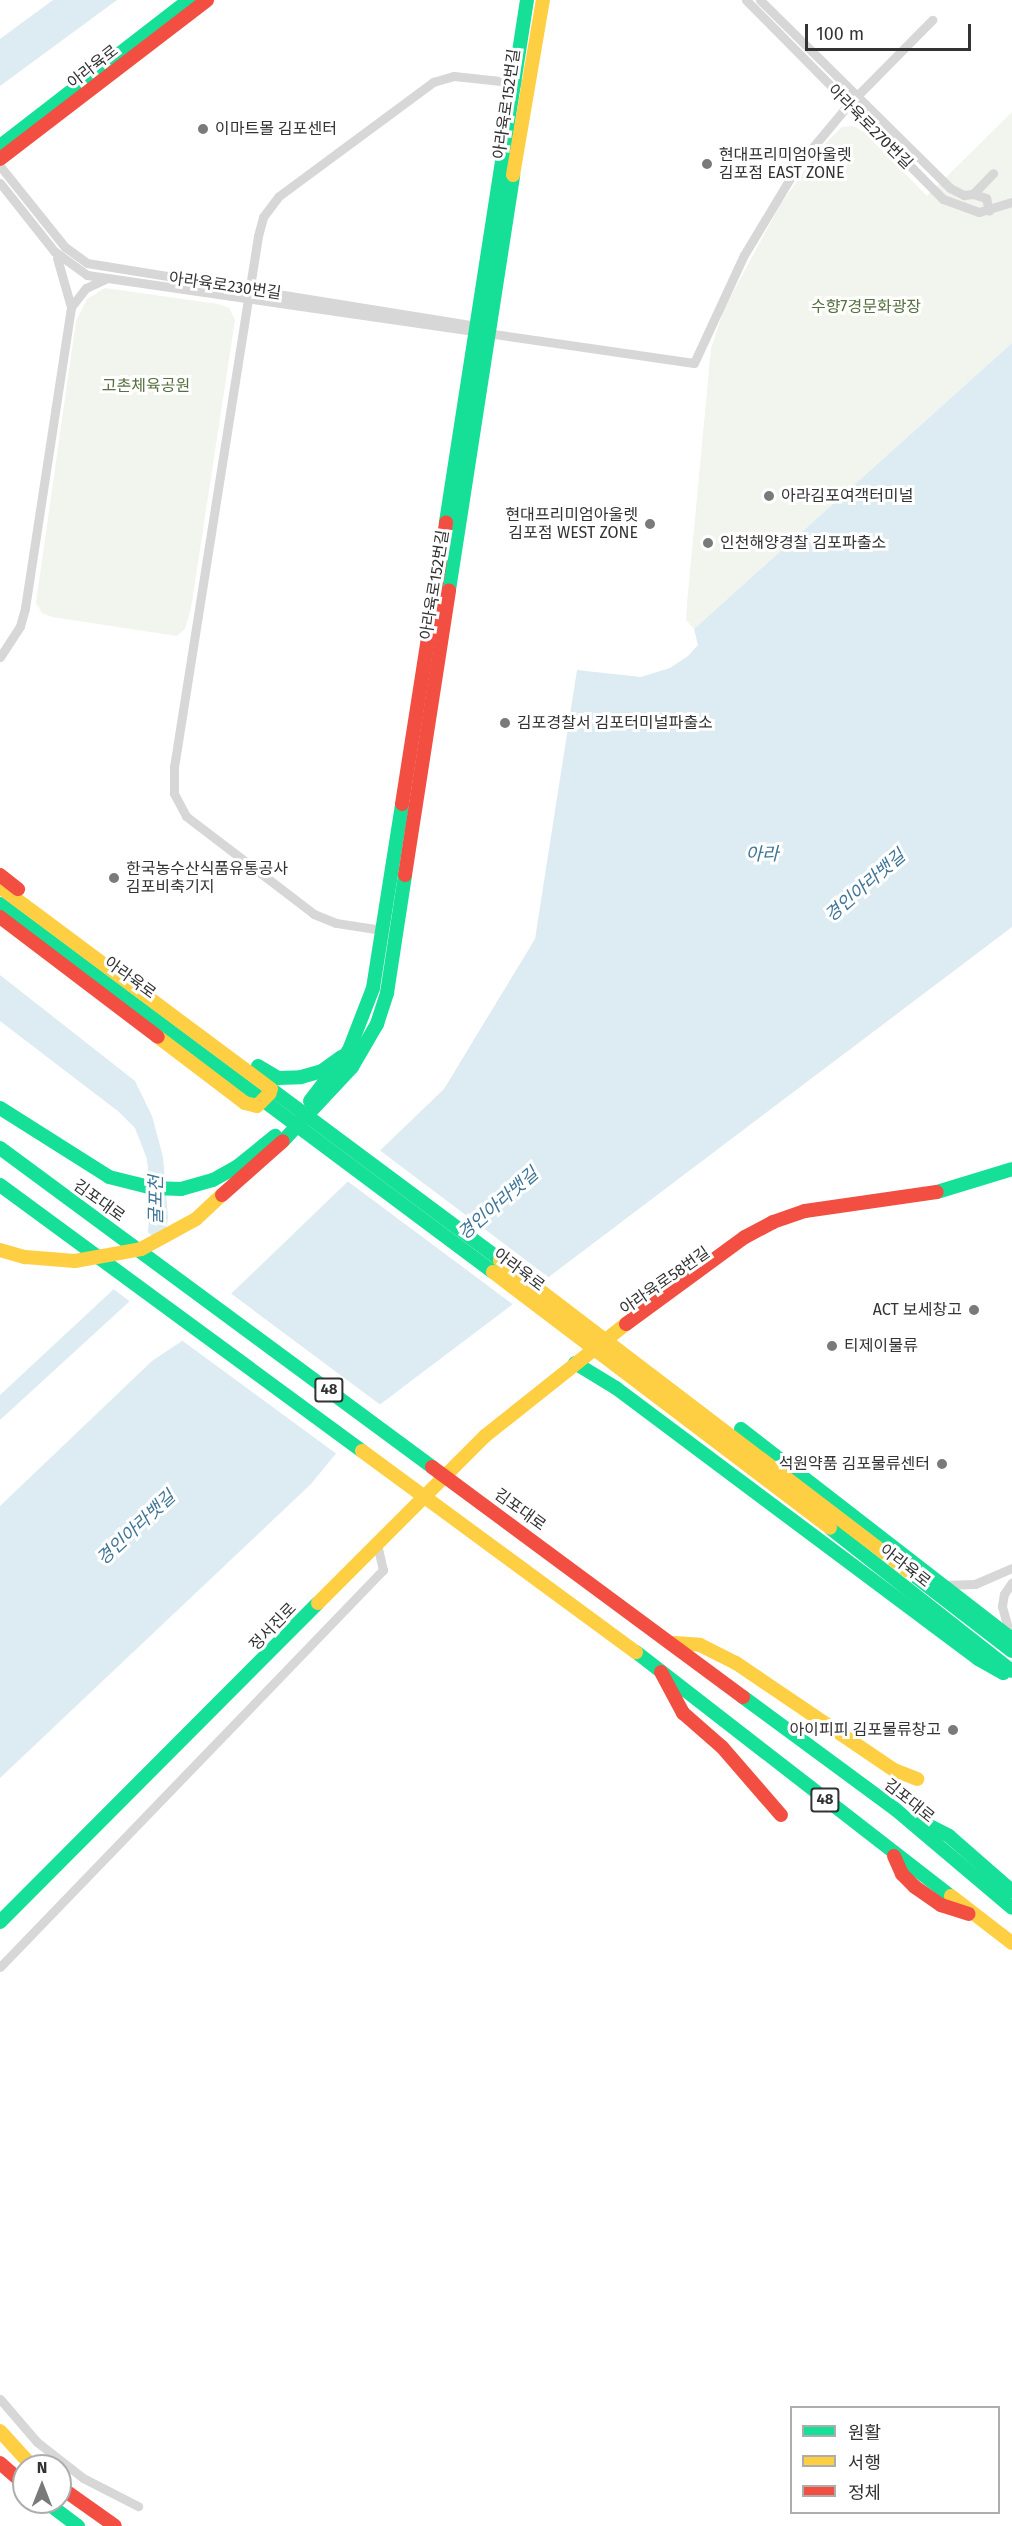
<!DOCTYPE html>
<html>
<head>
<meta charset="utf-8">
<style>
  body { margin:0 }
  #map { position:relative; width:1012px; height:2526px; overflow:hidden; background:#fff; font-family:"Fira Sans","Noto Sans KR",sans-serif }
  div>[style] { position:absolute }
  .green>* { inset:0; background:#f1f5ed }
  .water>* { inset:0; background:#ddebf3 }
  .pier>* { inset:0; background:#fff }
  .street>* { height:9px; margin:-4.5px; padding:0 4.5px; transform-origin:4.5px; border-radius:4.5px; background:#d7d7d7 }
  .fast>* { height:14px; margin:-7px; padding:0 7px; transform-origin:7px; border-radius:7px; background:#16e098 }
  .slow>* { height:14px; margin:-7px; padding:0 7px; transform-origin:7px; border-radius:7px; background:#ffcf43 }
  .jam>* { height:14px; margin:-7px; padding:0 7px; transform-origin:7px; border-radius:7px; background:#f24e42 }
  .dots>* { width:16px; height:16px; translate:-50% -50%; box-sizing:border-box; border:3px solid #fff; border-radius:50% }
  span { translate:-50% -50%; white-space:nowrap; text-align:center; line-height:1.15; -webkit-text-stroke:6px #fff; paint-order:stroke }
  .shield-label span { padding:2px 4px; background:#fff; border:2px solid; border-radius:4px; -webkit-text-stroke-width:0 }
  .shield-label { font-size:15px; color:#333; font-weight:700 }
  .street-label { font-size:16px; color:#333 }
  .poi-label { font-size:16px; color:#333 }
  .left { translate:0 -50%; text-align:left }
  .right { translate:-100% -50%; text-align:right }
  .park-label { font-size:16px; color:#56703f }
  .water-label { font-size:18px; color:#3f7597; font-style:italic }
  .legend { position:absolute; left:790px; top:2406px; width:210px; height:108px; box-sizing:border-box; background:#fff; border:2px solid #adadad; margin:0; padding:8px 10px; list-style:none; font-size:18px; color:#333 }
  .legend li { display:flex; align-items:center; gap:12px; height:30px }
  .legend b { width:30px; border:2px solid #adadad }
  .north { position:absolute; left:12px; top:2454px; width:60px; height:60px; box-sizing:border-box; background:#fff; border:2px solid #adadad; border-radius:50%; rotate:0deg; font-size:16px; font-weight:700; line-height:24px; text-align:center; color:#333 }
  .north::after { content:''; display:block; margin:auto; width:21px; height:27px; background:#7a7a7a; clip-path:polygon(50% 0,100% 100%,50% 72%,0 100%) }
  .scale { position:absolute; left:805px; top:24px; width:166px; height:27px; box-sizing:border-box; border:3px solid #333; border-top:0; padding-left:8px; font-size:18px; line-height:21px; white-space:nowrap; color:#333; -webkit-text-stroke:4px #fff; paint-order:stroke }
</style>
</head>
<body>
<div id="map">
  <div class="green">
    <i style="clip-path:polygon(1012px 112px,1012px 343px,694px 629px,686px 620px,687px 604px,711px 348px,724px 309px,780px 205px,821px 148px,842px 127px,853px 126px,864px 132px,927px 196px)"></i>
    <i style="clip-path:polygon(105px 288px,218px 304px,229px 308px,235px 320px,191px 608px,185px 629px,177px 636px,52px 617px,42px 613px,36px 603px,76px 321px,87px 299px)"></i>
  </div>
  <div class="water">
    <i style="clip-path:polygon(53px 0,117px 0,0 86px,0 39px)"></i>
    <i style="clip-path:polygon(1012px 343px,1012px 927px,370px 1412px,311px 1484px,0 1778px,0 1506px,152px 1361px,182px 1341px,444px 1089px,535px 939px,577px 670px,641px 677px,670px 668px,688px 656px,698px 645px,694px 629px)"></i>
    <i style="clip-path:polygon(0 975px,135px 1081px,152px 1116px,163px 1157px,168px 1217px,166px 1231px,143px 1289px,0 1420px,0 1395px,130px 1274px,147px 1240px,151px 1200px,147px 1159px,135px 1128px,119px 1112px,0 1021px)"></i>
  </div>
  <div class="pier">
    <i style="clip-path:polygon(378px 1149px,551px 1279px,515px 1306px,346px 1180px)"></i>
    <i style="clip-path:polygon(146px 1231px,167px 1247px,167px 1251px,152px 1282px,132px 1303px,112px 1288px,139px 1256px)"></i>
    <i style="clip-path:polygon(229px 1292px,382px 1406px,338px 1455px,180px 1339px)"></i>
  </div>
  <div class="street">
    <i style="left:746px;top:0;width:280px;rotate:45.3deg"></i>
    <i style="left:943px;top:199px;width:38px;rotate:20deg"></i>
    <i style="left:979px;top:212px;width:34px;rotate:-17deg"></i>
    <i style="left:760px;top:0;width:267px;rotate:44.7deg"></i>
    <i style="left:950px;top:188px;width:16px;rotate:27deg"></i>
    <i style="left:964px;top:195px;width:9px;rotate:-6deg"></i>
    <i style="left:973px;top:194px;width:29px;rotate:-46deg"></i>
    <i style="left:0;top:166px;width:104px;rotate:51.3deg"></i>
    <i style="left:65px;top:247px;width:27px;rotate:36deg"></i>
    <i style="left:87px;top:263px;width:399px;rotate:9.2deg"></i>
    <i style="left:0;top:183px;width:87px;rotate:51.5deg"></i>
    <i style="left:54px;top:251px;width:41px;rotate:36deg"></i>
    <i style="left:87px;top:275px;width:613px;rotate:8.25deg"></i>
    <i style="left:694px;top:363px;width:119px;rotate:-65.2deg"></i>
    <i style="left:744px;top:255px;width:105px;rotate:-59deg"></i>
    <i style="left:798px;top:165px;width:78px;rotate:-50.2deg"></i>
    <i style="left:848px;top:105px;width:120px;rotate:-45.3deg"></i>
    <i style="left:973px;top:194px;width:14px;rotate:17deg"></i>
    <i style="left:986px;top:198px;width:13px;rotate:77deg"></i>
    <i style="left:71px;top:307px;width:24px;rotate:-52deg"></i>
    <i style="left:86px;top:288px;width:21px;rotate:-25deg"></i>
    <i style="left:0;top:657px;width:37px;rotate:-57deg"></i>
    <i style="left:20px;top:626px;width:19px;rotate:-74deg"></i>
    <i style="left:25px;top:608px;width:304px;rotate:-81.3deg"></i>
    <i style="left:71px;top:307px;width:51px;rotate:-105.9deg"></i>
    <i style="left:382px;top:930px;width:47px;rotate:-171.3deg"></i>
    <i style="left:336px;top:923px;width:24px;rotate:-158deg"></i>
    <i style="left:314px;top:914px;width:161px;rotate:-142.6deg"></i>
    <i style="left:186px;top:816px;width:26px;rotate:-118deg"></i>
    <i style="left:174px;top:793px;width:26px;rotate:-90deg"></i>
    <i style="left:174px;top:767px;width:538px;rotate:-81.01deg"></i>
    <i style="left:258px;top:236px;width:20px;rotate:-75deg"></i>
    <i style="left:263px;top:217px;width:26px;rotate:-53deg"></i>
    <i style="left:279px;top:196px;width:192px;rotate:-36.5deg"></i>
    <i style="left:433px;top:82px;width:22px;rotate:-16deg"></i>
    <i style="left:454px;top:76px;width:65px;rotate:6.1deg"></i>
    <i style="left:943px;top:1585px;width:32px;rotate:-2deg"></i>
    <i style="left:975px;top:1584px;width:40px;rotate:-23.4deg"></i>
    <i style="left:1011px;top:1638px;width:33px;rotate:-106deg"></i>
    <i style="left:1002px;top:1606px;width:12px;rotate:-81deg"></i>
    <i style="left:1004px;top:1594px;width:14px;rotate:-56deg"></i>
    <i style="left:0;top:1967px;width:552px;rotate:-46.03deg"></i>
    <i style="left:383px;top:1570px;width:27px;rotate:-103deg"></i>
    <i style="left:0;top:2399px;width:57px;rotate:49.3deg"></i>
    <i style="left:37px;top:2442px;width:58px;rotate:38deg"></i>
    <i style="left:83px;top:2478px;width:62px;rotate:27deg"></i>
  </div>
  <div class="fast">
    <i style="left:0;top:146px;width:239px;rotate:-37.7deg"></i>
    <i style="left:446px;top:522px;width:528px;rotate:-81.18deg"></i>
    <i style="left:449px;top:590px;width:420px;rotate:-81.2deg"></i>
    <i style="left:0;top:904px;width:615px;rotate:36.74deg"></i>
    <i style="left:258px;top:1066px;width:23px;rotate:31deg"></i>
    <i style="left:278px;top:1078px;width:23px;rotate:-2deg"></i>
    <i style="left:301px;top:1077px;width:22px;rotate:-16deg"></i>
    <i style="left:322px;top:1071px;width:24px;rotate:-36deg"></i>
    <i style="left:271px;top:1089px;width:286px;rotate:36.7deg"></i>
    <i style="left:310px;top:1101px;width:64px;rotate:-52.6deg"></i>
    <i style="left:349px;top:1050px;width:66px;rotate:-68.8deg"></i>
    <i style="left:373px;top:988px;width:186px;rotate:-81deg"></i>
    <i style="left:0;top:1108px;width:129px;rotate:32.3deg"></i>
    <i style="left:109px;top:1177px;width:45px;rotate:14deg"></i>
    <i style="left:153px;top:1188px;width:28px;rotate:2deg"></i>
    <i style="left:181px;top:1189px;width:33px;rotate:-16deg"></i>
    <i style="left:213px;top:1180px;width:29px;rotate:-29deg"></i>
    <i style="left:238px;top:1166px;width:48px;rotate:-39deg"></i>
    <i style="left:283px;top:1141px;width:101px;rotate:-47deg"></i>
    <i style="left:352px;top:1067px;width:50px;rotate:-59.8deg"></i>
    <i style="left:377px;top:1024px;width:33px;rotate:-72deg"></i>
    <i style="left:387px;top:993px;width:119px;rotate:-81.3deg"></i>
    <i style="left:0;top:1148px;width:537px;rotate:36.44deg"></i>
    <i style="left:0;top:1185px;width:449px;rotate:36.3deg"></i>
    <i style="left:937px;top:1192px;width:78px;rotate:-17deg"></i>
    <i style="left:575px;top:1363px;width:48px;rotate:31.4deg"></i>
    <i style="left:616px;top:1388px;width:452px;rotate:36.8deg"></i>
    <i style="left:978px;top:1659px;width:29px;rotate:29deg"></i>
    <i style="left:741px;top:1429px;width:343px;rotate:37.8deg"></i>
    <i style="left:830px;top:1528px;width:231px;rotate:38.2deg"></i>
    <i style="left:912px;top:1574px;width:126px;rotate:37.6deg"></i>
    <i style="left:636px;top:1652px;width:398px;rotate:37.8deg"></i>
    <i style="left:743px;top:1697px;width:189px;rotate:36.4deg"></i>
    <i style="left:895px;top:1809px;width:153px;rotate:40.2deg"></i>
    <i style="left:916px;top:1819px;width:37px;rotate:27deg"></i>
    <i style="left:949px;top:1836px;width:84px;rotate:41.1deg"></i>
    <i style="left:0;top:1922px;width:450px;rotate:-45.1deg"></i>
    <i style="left:46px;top:2502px;width:40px;rotate:37deg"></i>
  </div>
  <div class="slow">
    <i style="left:513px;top:175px;width:178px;rotate:-80.3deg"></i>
    <i style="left:0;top:887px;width:338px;rotate:36.7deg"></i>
    <i style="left:158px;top:1037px;width:109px;rotate:37.2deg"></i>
    <i style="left:245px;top:1103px;width:12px;rotate:14deg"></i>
    <i style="left:257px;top:1106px;width:18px;rotate:-45deg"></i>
    <i style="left:0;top:1250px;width:26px;rotate:16deg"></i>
    <i style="left:25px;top:1257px;width:50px;rotate:4.6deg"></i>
    <i style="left:75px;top:1261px;width:67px;rotate:-10.3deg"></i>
    <i style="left:141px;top:1249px;width:63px;rotate:-28.6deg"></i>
    <i style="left:196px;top:1219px;width:35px;rotate:-43deg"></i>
    <i style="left:500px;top:1260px;width:518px;rotate:37.31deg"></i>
    <i style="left:493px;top:1272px;width:423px;rotate:37.2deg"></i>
    <i style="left:362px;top:1451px;width:340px;rotate:36.3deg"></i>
    <i style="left:318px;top:1603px;width:236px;rotate:-45deg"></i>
    <i style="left:485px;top:1436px;width:180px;rotate:-38.5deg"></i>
    <i style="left:674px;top:1643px;width:26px;rotate:4deg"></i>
    <i style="left:700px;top:1645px;width:40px;rotate:26.6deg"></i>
    <i style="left:736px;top:1663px;width:191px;rotate:34.1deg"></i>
    <i style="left:894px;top:1770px;width:25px;rotate:21deg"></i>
    <i style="left:951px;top:1896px;width:77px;rotate:37.6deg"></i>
    <i style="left:0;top:2431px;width:47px;rotate:47.6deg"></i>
  </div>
  <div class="jam">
    <i style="left:0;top:159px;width:261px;rotate:-37.5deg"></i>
    <i style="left:402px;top:804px;width:285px;rotate:-81.1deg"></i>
    <i style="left:0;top:875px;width:23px;rotate:38deg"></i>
    <i style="left:405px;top:875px;width:288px;rotate:-81.2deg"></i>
    <i style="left:0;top:917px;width:198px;rotate:37.2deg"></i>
    <i style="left:222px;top:1195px;width:81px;rotate:-41.5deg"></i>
    <i style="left:626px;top:1324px;width:147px;rotate:-36.2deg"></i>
    <i style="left:745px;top:1237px;width:32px;rotate:-28deg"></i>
    <i style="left:773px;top:1222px;width:34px;rotate:-19deg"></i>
    <i style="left:805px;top:1211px;width:133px;rotate:-8.2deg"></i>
    <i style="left:432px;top:1467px;width:387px;rotate:36.5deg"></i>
    <i style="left:661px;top:1672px;width:47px;rotate:61.8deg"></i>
    <i style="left:683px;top:1713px;width:52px;rotate:41.1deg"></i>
    <i style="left:722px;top:1747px;width:90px;rotate:49.1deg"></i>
    <i style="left:894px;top:1856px;width:20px;rotate:66deg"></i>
    <i style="left:902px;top:1874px;width:18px;rotate:45deg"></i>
    <i style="left:915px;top:1887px;width:32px;rotate:35deg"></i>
    <i style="left:941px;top:1905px;width:29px;rotate:18deg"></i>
    <i style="left:0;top:2463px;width:32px;rotate:41deg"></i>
    <i style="left:60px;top:2487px;width:67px;rotate:35.3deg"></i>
  </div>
  <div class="dots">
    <i style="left:203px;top:129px;background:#7a7a7a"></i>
    <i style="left:707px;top:164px;background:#7a7a7a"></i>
    <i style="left:769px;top:496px;background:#7a7a7a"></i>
    <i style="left:650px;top:524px;background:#7a7a7a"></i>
    <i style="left:708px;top:543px;background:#7a7a7a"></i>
    <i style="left:505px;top:723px;background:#7a7a7a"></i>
    <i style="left:114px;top:878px;background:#7a7a7a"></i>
    <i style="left:974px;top:1310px;background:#7a7a7a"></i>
    <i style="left:832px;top:1346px;background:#7a7a7a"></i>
    <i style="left:942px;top:1464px;background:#7a7a7a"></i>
    <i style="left:953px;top:1730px;background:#7a7a7a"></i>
  </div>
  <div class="shield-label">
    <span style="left:329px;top:1390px">48</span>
    <span style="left:825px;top:1800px">48</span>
  </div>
  <div class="street-label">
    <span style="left:93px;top:67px;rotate:-38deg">아라육로</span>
    <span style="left:507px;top:104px;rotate:-82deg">아라육로152번길</span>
    <span style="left:870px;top:127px;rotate:45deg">아라육로270번길</span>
    <span style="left:225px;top:286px;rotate:8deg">아라육로230번길</span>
    <span style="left:435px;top:585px;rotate:-81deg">아라육로152번길</span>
    <span style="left:130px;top:978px;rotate:36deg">아라육로</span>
    <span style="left:99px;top:1201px;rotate:36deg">김포대로</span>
    <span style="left:519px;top:1270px;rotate:37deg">아라육로</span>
    <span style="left:665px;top:1281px;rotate:-35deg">아라육로58번길</span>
    <span style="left:520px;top:1510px;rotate:36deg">김포대로</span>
    <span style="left:905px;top:1566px;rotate:38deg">아라육로</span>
    <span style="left:273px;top:1627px;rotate:-46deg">정서진로</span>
    <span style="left:909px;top:1801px;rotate:39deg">김포대로</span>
  </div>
  <div class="poi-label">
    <span class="left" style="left:215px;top:129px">이마트몰 김포센터</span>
    <span class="left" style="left:719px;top:164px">현대프리미엄아울렛<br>김포점 EAST ZONE</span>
    <span class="left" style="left:781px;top:496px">아라김포여객터미널</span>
    <span class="right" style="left:638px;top:524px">현대프리미엄아울렛<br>김포점 WEST ZONE</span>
    <span class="left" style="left:720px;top:543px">인천해양경찰 김포파출소</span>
    <span class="left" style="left:517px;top:723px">김포경찰서 김포터미널파출소</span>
    <span class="left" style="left:126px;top:878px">한국농수산식품유통공사<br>김포비축기지</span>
    <span class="right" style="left:962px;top:1310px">ACT 보세창고</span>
    <span class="left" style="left:844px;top:1346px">티제이물류</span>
    <span class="right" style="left:930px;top:1464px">석원약품 김포물류센터</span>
    <span class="right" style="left:941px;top:1730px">아이피피 김포물류창고</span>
  </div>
  <div class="park-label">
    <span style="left:866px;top:307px">수향7경문화광장</span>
    <span style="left:146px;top:386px">고촌체육공원</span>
  </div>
  <div class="water-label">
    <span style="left:762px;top:854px">아라</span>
    <span style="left:865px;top:886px;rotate:-41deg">경인아라뱃길</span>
    <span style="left:156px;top:1200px;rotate:-90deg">굴포천</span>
    <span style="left:498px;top:1204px;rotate:-41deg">경인아라뱃길</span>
    <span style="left:136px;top:1528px;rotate:-43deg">경인아라뱃길</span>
  </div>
  <ul class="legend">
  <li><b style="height:8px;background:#16e098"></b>원활</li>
  <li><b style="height:8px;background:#ffcf43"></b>서행</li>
  <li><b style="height:8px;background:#f24e42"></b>정체</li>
  </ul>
  <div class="north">N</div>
  <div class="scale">100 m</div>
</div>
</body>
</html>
